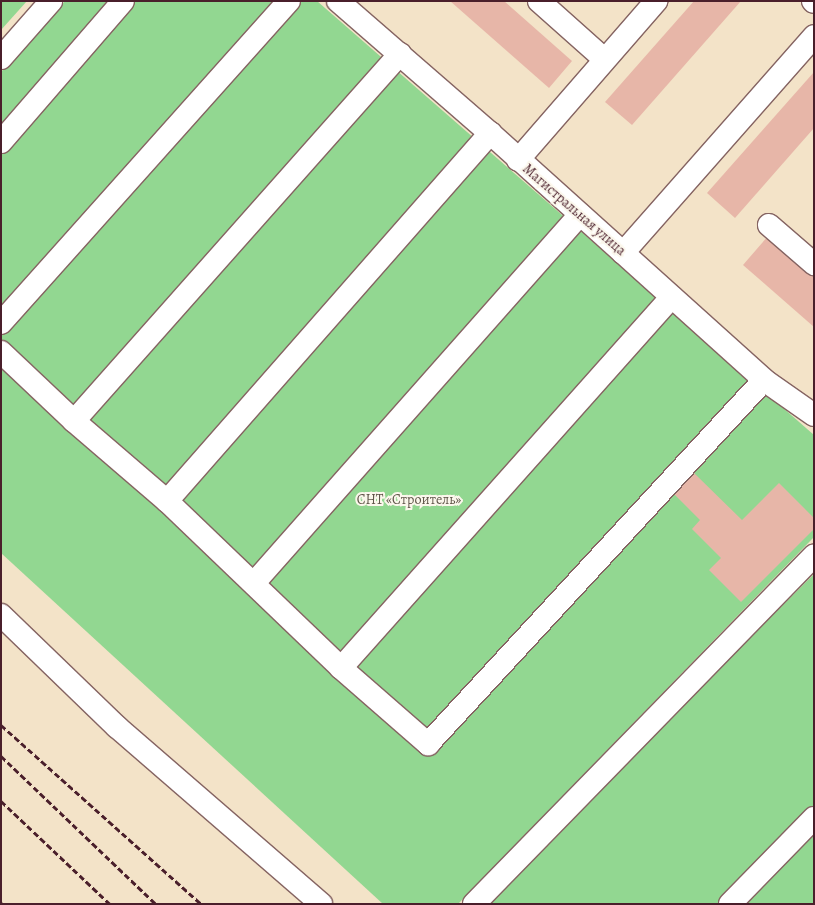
<!DOCTYPE html>
<html>
<head>
<meta charset="utf-8">
<style>
  body { margin:0 }
  #map { position:relative; width:815px; height:905px; overflow:hidden; background:#f3e3c8; font-family:Alegreya,serif }
  div>[style] { position:absolute }
  .green>* { inset:0; background:#92d791 }
  .building>* { inset:0; background:#e7b6a8 }
  .path>* { height:2.5px; margin-top:-1.25px; transform-origin:0; background:repeating-linear-gradient(90deg,#856462 0 3px,transparent 0 6px) }
  .roads { filter:drop-shadow(1px 0 #856462) drop-shadow(-1px 0 #856462) drop-shadow(0 1px #856462) drop-shadow(0 -1px #856462) }
  .minor>* { height:22px; margin:-11px; padding:0 11px; transform-origin:11px; border-radius:11px; background:#fff }
  .rail>* { height:3px; margin-top:-1.5px; transform-origin:0; background:repeating-linear-gradient(90deg,#4a1f2b 0 6px,transparent 0 9px) }
  span { translate:-50% -50%; white-space:nowrap; text-align:center; line-height:1.15; -webkit-text-stroke:4px #fbf7ec; paint-order:stroke }
  .street-label { font-size:14px; color:#4a1f2b }
  .park-label { font-size:14px; color:#60564a }
  .frame { position:absolute; inset:0; border:2px solid #4a1f2b; pointer-events:none }
</style>
</head>
<body>
<div id="map">
  <div class="green">
    <i style="clip-path:polygon(1px 1px,27px 1px,1px 30px)"></i>
    <i style="clip-path:polygon(65px 1px,317px 1px,814px 435px,814px 537px,458px 904px,383px 904px,1px 553px,1px 72px)"></i>
    <i style="clip-path:polygon(814px 574px,814px 904px,483px 904px)"></i>
  </div>
  <div class="building">
    <i style="clip-path:polygon(450px 1px,504px 1px,572px 61px,549px 88px)"></i>
    <i style="clip-path:polygon(694px 1px,741px 1px,632px 125px,605px 102px)"></i>
    <i style="clip-path:polygon(814px 72px,814px 128px,735px 218px,707px 193px)"></i>
    <i style="clip-path:polygon(768px 236px,814px 276px,814px 327px,743px 265px)"></i>
    <i style="clip-path:polygon(694px 473px,742px 520px,779px 483px,814px 518px,814px 529px,741px 602px,709px 570px,721px 558px,692px 529px,700px 520px,674px 494px)"></i>
  </div>
  <div class="path">
    <i style="left:1px;top:902px;width:2px;rotate:63deg"></i>
  </div>
  <div class="roads">
    <div class="minor">
      <i style="left:338px;top:1px;width:201px;rotate:41deg"></i>
      <i style="left:490px;top:133px;width:369px;rotate:42deg"></i>
      <i style="left:764px;top:380px;width:61px;rotate:35deg"></i>
      <i style="left:539px;top:1px;width:87px;rotate:41.7deg"></i>
      <i style="left:813px;top:1px;width:1px;rotate:45deg"></i>
      <i style="left:1px;top:58px;width:76px;rotate:-48.7deg"></i>
      <i style="left:1px;top:142px;width:186px;rotate:-49.1deg"></i>
      <i style="left:518px;top:160px;width:211px;rotate:-49deg"></i>
      <i style="left:769px;top:225px;width:60px;rotate:40.9deg"></i>
      <i style="left:623px;top:253px;width:289px;rotate:-48.6deg"></i>
      <i style="left:1px;top:323px;width:432px;rotate:-48.2deg"></i>
      <i style="left:1px;top:352px;width:100px;rotate:43.4deg"></i>
      <i style="left:74px;top:421px;width:123px;rotate:40.7deg"></i>
      <i style="left:167px;top:501px;width:241px;rotate:43.8deg"></i>
      <i style="left:341px;top:668px;width:116px;rotate:41.1deg"></i>
      <i style="left:428px;top:744px;width:495px;rotate:-47.3deg"></i>
      <i style="left:74px;top:421px;width:491px;rotate:-48.4deg"></i>
      <i style="left:167px;top:501px;width:490px;rotate:-48.7deg"></i>
      <i style="left:254px;top:583px;width:492px;rotate:-48.5deg"></i>
      <i style="left:1px;top:615px;width:161px;rotate:44deg"></i>
      <i style="left:117px;top:727px;width:270px;rotate:40.9deg"></i>
      <i style="left:341px;top:668px;width:497px;rotate:-48.3deg"></i>
      <i style="left:474px;top:904px;width:487px;rotate:-45.7deg"></i>
      <i style="left:730px;top:904px;width:120px;rotate:-45.7deg"></i>
    </div>
  </div>
  <div class="rail">
    <i style="left:1px;top:725px;width:268px;rotate:41.8deg"></i>
    <i style="left:1px;top:756px;width:214px;rotate:43.7deg"></i>
    <i style="left:1px;top:801px;width:150px;rotate:43.4deg"></i>
  </div>
  <div class="street-label">
    <span style="left:574px;top:210px;rotate:41deg">Магистральная улица</span>
  </div>
  <div class="park-label">
    <span style="left:409px;top:500px">СНТ «Строитель»</span>
  </div>
  <div class="frame"></div>
</div>
</body>
</html>
